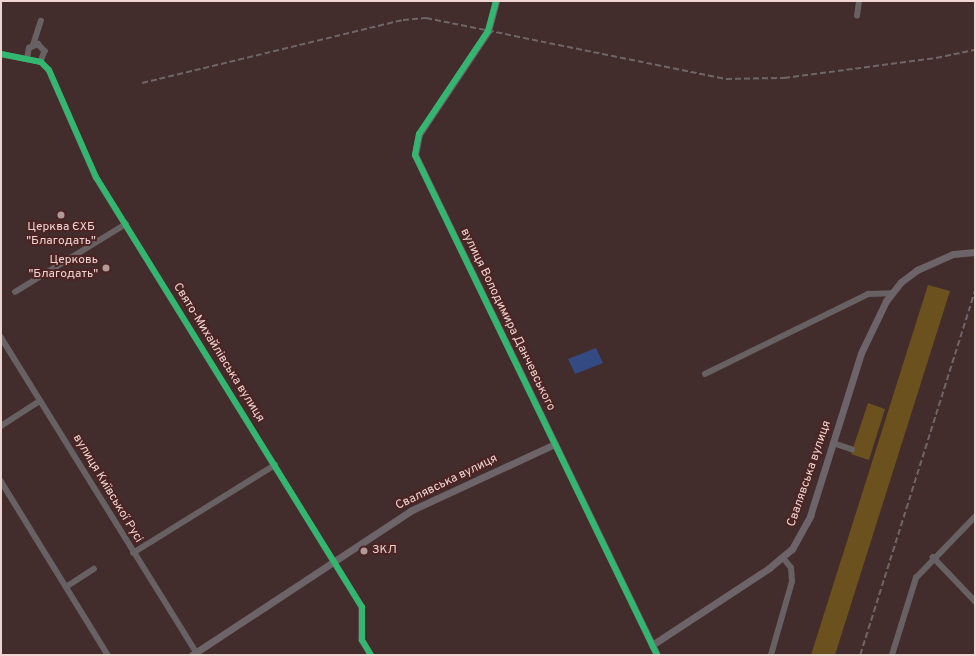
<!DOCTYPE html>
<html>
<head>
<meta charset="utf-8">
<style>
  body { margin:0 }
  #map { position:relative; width:976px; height:656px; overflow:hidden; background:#422c2c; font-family:Overpass,sans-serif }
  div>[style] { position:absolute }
  .green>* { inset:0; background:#6b511d }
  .water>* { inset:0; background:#334a82 }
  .street>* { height:5.5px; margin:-2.75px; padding:0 2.75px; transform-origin:2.75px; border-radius:2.75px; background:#686164 }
  .secondary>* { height:7px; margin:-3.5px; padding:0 3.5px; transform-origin:3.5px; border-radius:3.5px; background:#6c6468 }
  .rail>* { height:1.5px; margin-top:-0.75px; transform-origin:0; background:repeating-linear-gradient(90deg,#6e6567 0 6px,transparent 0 9px) }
  .cycleway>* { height:6px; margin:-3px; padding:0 3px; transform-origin:3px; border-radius:3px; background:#33b770 }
  .dots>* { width:11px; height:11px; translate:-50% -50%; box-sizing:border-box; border:2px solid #4b2423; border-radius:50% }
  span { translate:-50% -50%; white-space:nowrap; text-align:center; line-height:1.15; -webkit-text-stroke:4px #4b2423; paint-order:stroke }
  .poi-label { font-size:12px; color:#eed5d2 }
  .right { translate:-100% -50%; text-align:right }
  .left { translate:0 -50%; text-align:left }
  .street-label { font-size:12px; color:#eed5d2 }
  .frame { position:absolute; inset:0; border:2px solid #eed5d2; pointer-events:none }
</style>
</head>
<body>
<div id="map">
  <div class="green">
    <i style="clip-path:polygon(928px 285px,950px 291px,835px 655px,811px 655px)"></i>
    <i style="clip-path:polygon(868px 403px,885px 409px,869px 460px,851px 454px)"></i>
  </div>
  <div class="water">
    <i style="clip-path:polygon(596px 348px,603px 363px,575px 374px,568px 359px)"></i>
  </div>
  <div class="street">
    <i style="left:857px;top:16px;width:15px;rotate:-82deg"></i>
    <i style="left:33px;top:45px;width:25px;rotate:-72deg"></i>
    <i style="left:1px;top:54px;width:41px;rotate:11.3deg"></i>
    <i style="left:41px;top:62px;width:11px;rotate:45deg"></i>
    <i style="left:49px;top:70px;width:117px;rotate:66.3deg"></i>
    <i style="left:96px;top:177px;width:506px;rotate:58.26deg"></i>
    <i style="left:362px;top:607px;width:33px;rotate:90deg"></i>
    <i style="left:362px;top:640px;width:17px;rotate:59deg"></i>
    <i style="left:27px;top:59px;width:11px;rotate:-80deg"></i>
    <i style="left:29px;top:48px;width:10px;rotate:-24deg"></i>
    <i style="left:38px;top:44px;width:10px;rotate:45deg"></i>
    <i style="left:45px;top:51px;width:12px;rotate:110deg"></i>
    <i style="left:15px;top:292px;width:130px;rotate:-31.5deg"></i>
    <i style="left:1px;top:337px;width:370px;rotate:58.2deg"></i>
    <i style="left:705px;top:374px;width:182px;rotate:-26.1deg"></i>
    <i style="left:868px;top:294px;width:23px;rotate:-2deg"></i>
    <i style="left:1px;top:426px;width:46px;rotate:-32.7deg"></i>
    <i style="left:833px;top:443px;width:20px;rotate:18deg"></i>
    <i style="left:1px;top:481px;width:204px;rotate:58.4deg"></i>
    <i style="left:133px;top:553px;width:167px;rotate:-31.8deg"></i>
    <i style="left:933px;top:557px;width:61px;rotate:46.3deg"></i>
    <i style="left:66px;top:587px;width:33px;rotate:-33deg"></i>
    <i style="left:771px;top:655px;width:76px;rotate:-74deg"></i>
    <i style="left:792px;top:582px;width:14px;rotate:-94deg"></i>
    <i style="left:791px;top:568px;width:13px;rotate:-129deg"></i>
    <i style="left:892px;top:655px;width:81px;rotate:-72.7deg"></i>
    <i style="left:916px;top:578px;width:85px;rotate:-46deg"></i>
  </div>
  <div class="secondary">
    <i style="left:496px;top:1px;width:31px;rotate:105deg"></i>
    <i style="left:488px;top:31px;width:124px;rotate:123.8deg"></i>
    <i style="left:419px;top:134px;width:21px;rotate:101deg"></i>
    <i style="left:415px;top:155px;width:555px;rotate:64.17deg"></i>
    <i style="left:652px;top:645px;width:140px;rotate:-33.3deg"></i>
    <i style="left:769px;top:568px;width:30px;rotate:-40deg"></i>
    <i style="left:792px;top:549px;width:38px;rotate:-61deg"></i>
    <i style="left:810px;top:516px;width:171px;rotate:-72.6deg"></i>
    <i style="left:861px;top:353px;width:58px;rotate:-64.3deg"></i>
    <i style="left:886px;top:301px;width:24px;rotate:-52deg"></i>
    <i style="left:901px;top:282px;width:20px;rotate:-37deg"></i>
    <i style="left:917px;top:270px;width:39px;rotate:-24deg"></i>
    <i style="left:953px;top:254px;width:22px;rotate:-5deg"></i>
    <i style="left:192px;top:655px;width:263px;rotate:-33.4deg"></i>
    <i style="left:412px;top:510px;width:157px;rotate:-24.8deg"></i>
  </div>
  <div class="rail">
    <i style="left:142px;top:83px;width:268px;rotate:-13.6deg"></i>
    <i style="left:403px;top:20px;width:23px;rotate:-5deg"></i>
    <i style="left:426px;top:18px;width:306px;rotate:11.5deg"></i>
    <i style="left:726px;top:79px;width:58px;rotate:-1deg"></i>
    <i style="left:784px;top:78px;width:153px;rotate:-7.5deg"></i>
    <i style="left:936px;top:58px;width:40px;rotate:-12deg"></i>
    <i style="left:860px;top:655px;width:382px;rotate:-72.5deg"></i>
  </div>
  <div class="cycleway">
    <i style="left:496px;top:1px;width:31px;rotate:105deg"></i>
    <i style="left:488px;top:31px;width:124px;rotate:123.8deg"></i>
    <i style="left:419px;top:134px;width:21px;rotate:101deg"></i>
    <i style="left:415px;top:155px;width:555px;rotate:64.17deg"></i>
    <i style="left:1px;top:54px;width:41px;rotate:11.3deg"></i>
    <i style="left:41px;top:62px;width:11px;rotate:45deg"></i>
    <i style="left:49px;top:70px;width:117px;rotate:66.3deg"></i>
    <i style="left:96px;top:177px;width:506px;rotate:58.26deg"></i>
    <i style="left:362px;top:607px;width:33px;rotate:90deg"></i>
    <i style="left:362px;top:640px;width:17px;rotate:59deg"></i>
  </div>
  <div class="dots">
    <i style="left:61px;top:215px;background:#b29a98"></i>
    <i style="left:106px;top:268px;background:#b29a98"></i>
    <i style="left:364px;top:551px;background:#b29a98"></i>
  </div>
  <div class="poi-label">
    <span style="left:61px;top:235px">Церква ЄХБ<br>"Благодать"</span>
    <span class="right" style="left:98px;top:268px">Церковь<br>"Благодать"</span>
    <span class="left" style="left:372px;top:551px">ЗКЛ</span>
  </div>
  <div class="street-label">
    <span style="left:507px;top:320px;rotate:64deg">вулиця Володимира Данчевського</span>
    <span style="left:218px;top:353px;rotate:58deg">Свято-Михайлівська вулиця</span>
    <span style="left:810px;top:474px;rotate:-71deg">Свалявська вулиця</span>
    <span style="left:447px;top:483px;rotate:-26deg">Свалявська вулиця</span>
    <span style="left:107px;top:489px;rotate:59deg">вулиця Київської Русі</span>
  </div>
  <div class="frame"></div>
</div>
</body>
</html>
